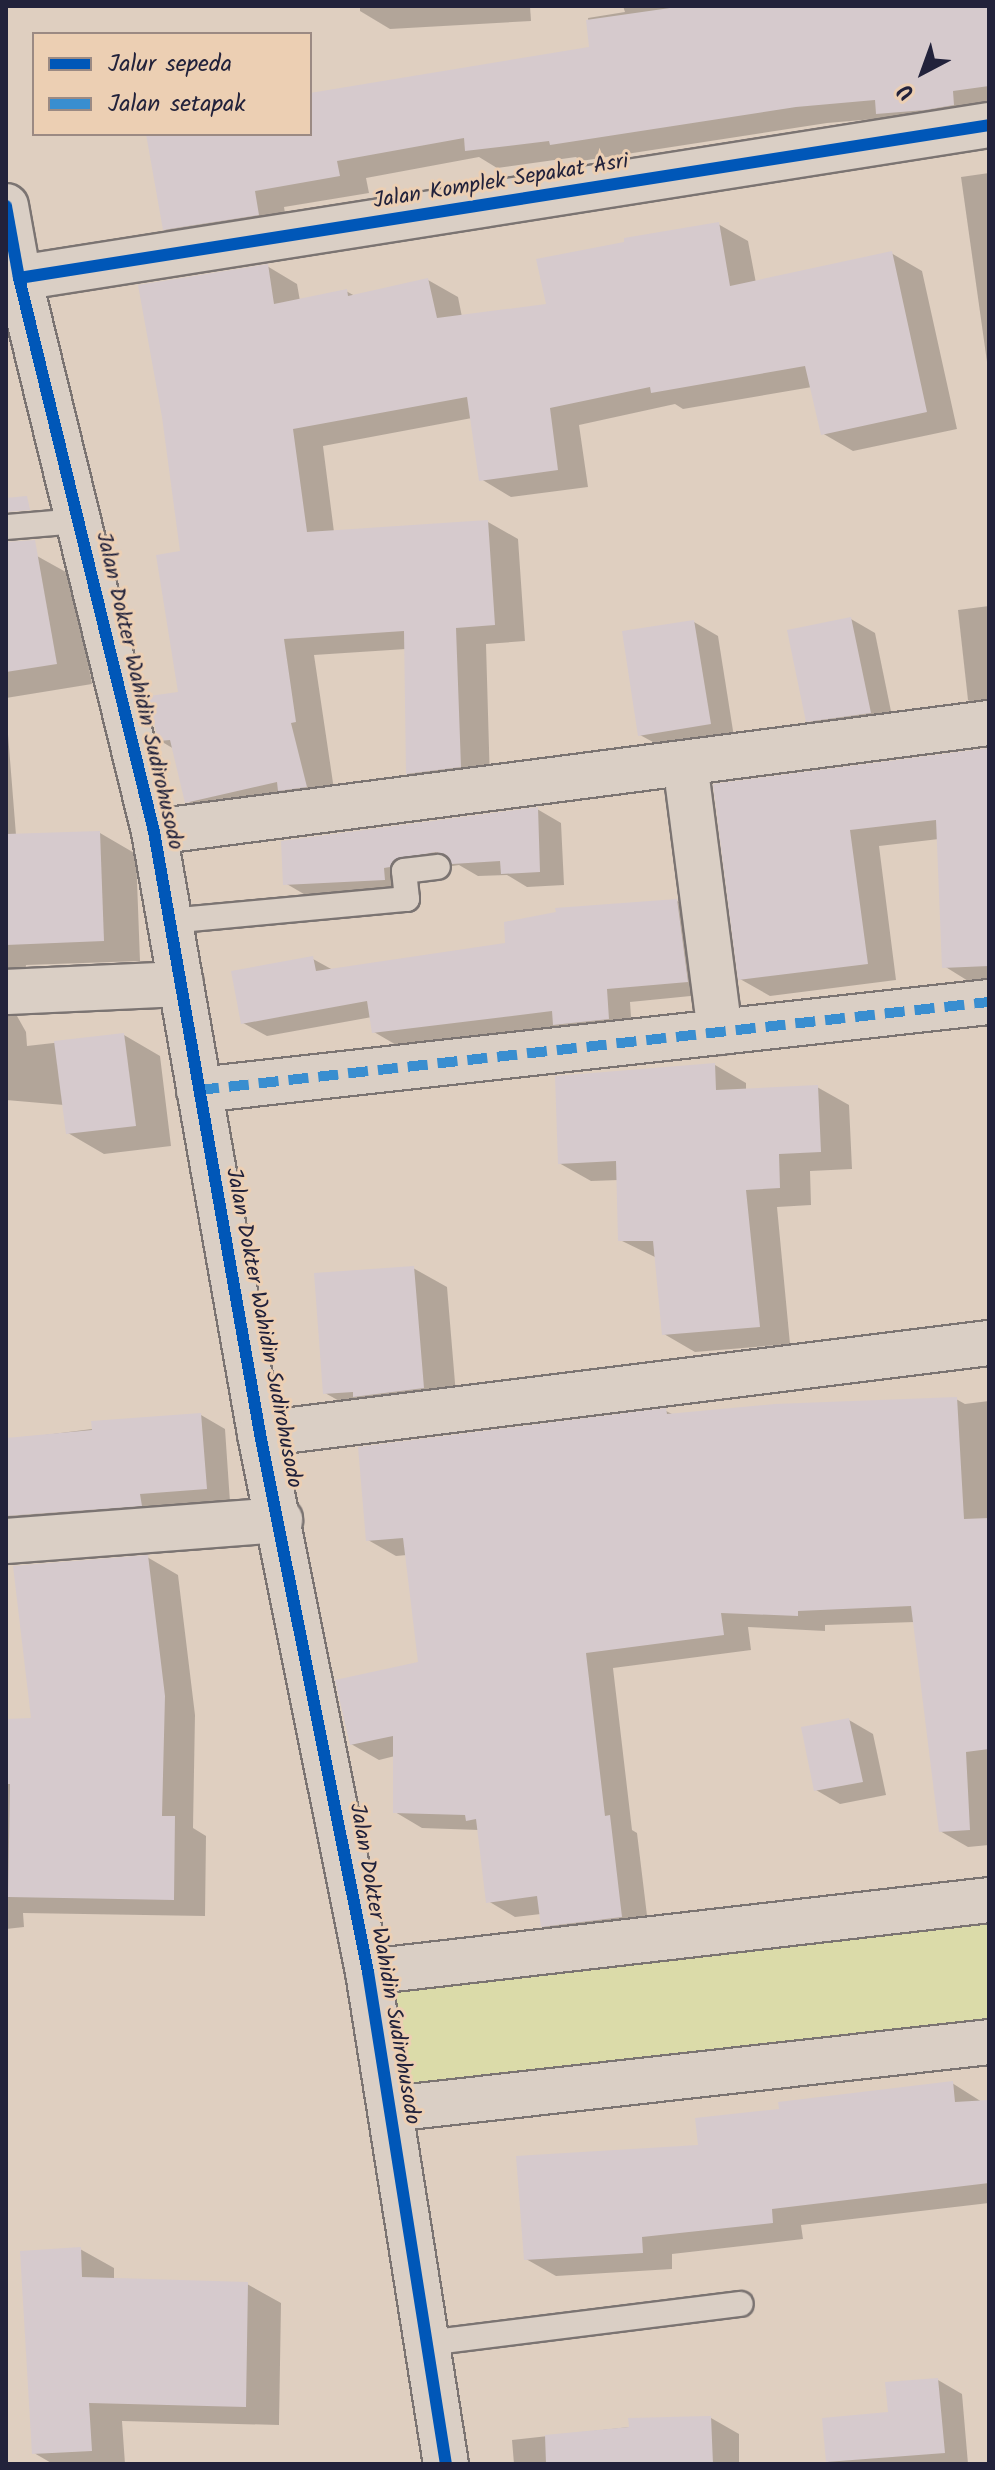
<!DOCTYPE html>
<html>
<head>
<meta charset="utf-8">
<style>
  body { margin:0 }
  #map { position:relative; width:995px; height:2470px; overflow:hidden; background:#dfcfc0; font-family:Kalam,sans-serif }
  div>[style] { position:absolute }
  .green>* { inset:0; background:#dbdba9 }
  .shadow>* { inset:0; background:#0003 }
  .building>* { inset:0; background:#d6cacd }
  .roads { filter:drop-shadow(2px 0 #7b7472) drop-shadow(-2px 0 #7b7472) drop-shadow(0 2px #7b7472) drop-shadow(0 -2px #7b7472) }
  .service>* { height:24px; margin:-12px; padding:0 12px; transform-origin:12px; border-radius:12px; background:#dacfc5 }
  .minor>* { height:44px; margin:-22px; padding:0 22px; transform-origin:22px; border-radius:22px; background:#dacfc5 }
  .tertiary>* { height:44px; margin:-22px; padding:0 22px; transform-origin:22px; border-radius:22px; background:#dacfc5 }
  .quiet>* { height:10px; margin-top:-5px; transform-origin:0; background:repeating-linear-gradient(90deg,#398ed0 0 20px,transparent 0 30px) }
  .cycleway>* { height:12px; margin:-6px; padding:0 6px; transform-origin:6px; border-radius:6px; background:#0057b8 }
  span { translate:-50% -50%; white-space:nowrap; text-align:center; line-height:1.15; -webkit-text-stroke:6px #eccfb3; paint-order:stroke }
  .street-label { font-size:22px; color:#22223b }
  .frame { position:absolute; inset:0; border:8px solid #22223b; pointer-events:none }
  .legend { position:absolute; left:32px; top:32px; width:280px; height:104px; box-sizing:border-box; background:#eccfb3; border:2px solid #9b8a83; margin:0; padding:10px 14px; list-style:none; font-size:24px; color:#22223b }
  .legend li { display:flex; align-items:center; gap:16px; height:40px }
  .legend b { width:40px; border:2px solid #9b8a83 }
  .north { position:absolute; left:883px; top:32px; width:80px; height:80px; -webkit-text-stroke:6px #eccfb3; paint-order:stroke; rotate:221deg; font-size:22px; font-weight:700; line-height:32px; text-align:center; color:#22223b }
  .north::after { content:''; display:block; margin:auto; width:28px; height:36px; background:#22223b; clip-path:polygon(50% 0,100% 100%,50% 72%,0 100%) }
</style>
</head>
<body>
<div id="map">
  <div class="green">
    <i style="clip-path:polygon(989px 1912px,989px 2027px,412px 2086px,392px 1991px)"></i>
  </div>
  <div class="shadow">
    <i style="clip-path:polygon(360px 6px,530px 6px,531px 21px,390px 29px,360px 11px)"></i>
    <i style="clip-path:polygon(623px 6px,989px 6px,989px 106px,908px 131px,886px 118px,827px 123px,581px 161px,576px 157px,497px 168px,479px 157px,366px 178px,369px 193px,284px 207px,288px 231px,195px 246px,165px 229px,148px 134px,310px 134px,310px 95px,591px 48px,588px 18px,625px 12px)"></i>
    <i style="clip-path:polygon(989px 173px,989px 376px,961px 177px)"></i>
    <i style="clip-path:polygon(718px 224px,748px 241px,756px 283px,891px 253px,922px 271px,957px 429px,853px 451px,822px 433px,812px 387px,683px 409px,675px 404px,579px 425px,588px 487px,511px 497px,481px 479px,472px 418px,323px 446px,334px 532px,488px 522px,518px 539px,525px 641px,486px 644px,490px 783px,438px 790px,408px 773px,406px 649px,314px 655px,336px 803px,217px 819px,187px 801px,174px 749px,159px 740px,180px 694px,182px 553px,267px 266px,297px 284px,300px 301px,346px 291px,355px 296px,428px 280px,458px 297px,462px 317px,548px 306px)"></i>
    <i style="clip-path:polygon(37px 556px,73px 576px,92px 684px,6px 698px,6px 561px)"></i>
    <i style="clip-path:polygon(989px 606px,989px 712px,968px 700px,958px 610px)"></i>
    <i style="clip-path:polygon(851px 619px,875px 633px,894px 726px,832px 734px,808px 720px)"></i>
    <i style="clip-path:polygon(694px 622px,718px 636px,734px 737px,664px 748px,640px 735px)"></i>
    <i style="clip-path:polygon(6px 709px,16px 835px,100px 833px,136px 854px,140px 961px,26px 965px,23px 998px,17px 1016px,26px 1032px,27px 1046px,124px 1035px,160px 1056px,171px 1146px,104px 1154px,68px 1133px,64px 1105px,6px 1100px)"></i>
    <i style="clip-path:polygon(989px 750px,989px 983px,973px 984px,944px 966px,939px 839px,879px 846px,896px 980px,770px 996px,740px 979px,715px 786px)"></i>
    <i style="clip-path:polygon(537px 809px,561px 823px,564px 885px,527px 887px,507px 875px,478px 876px,459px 865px,420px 871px,408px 892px,309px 897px,285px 883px)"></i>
    <i style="clip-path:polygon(677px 901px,701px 915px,711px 994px,630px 1002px,632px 1032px,578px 1038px,557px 1026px,398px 1046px,374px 1032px,372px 1017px,267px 1036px,243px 1023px,313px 959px,333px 970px,507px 944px)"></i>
    <i style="clip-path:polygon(715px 1065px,746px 1083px,746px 1090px,817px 1087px,849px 1105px,852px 1169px,810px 1171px,811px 1205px,777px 1207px,790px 1344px,695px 1352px,664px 1334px,657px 1258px,620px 1240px,619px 1180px,591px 1181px,559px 1163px)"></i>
    <i style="clip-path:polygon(413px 1268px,447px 1287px,457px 1407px,359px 1412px,325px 1393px)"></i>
    <i style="clip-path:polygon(956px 1399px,965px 1404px,989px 1401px,989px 1845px,968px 1847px,940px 1831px,915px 1622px,825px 1625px,825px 1631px,748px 1627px,751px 1650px,613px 1668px,632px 1830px,637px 1833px,649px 1932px,570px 1941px,543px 1926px,541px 1914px,515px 1917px,488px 1901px,479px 1830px,422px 1828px,395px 1812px,395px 1756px,379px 1760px,351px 1744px,420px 1664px,407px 1555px,396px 1556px,368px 1540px,666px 1411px,674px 1415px)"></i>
    <i style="clip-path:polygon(201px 1415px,225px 1429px,230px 1502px,163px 1506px,165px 1518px,6px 1543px,6px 1440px)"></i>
    <i style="clip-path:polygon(147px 1557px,178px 1575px,195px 1715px,193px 1828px,206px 1836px,205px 1916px,23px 1913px,24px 1927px,6px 1929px,6px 1721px,33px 1720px)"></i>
    <i style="clip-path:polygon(849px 1720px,873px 1734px,886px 1795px,840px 1804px,816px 1790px)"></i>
    <i style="clip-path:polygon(952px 2083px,982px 2102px,989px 2102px,989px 2203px,801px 2225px,803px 2239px,672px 2254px,672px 2269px,556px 2276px,526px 2259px,700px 2146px,781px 2111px)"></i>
    <i style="clip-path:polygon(80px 2249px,114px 2268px,114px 2280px,247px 2284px,281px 2303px,279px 2425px,122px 2421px,125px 2464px,53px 2464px,34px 2453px)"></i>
    <i style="clip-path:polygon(938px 2380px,962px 2394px,968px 2464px,833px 2464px,827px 2461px)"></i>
    <i style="clip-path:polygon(711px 2418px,739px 2434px,739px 2464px,514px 2464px,512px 2440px)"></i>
  </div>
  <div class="building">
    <i style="clip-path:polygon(684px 6px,989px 6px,989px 86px,953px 91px,954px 105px,925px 110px,876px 114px,875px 100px,796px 107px,550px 145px,549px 141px,465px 151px,464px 138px,337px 161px,340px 176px,255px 191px,259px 215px,163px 230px,146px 134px,310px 134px,310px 93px,589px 47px,586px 20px)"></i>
    <i style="clip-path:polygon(719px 222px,730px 286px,892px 251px,927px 412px,821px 435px,805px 366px,651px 393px,650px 387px,550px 408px,558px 470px,479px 481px,467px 397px,293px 429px,307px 532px,488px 520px,495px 625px,456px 628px,461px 767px,406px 774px,404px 631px,284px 639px,296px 722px,291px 723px,307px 787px,278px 791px,277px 782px,185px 803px,170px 740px,158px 741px,149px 696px,178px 692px,156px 555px,180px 551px,162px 417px,138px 285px,268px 264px,274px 304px,347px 289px,348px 296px,428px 278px,437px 318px,546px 304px,536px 259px,624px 242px,624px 238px)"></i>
    <i style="clip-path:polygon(27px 496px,30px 510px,6px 512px,6px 498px)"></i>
    <i style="clip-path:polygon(35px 540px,57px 664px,6px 672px,6px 542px)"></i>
    <i style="clip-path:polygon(851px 617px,871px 713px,806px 722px,787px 630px)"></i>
    <i style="clip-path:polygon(694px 620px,711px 724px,638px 736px,622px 631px)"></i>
    <i style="clip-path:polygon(989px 748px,989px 966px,942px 968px,936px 820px,850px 830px,868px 964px,738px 980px,713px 784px)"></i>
    <i style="clip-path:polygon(538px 807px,540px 872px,501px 874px,500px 861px,452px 864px,445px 854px,436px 852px,396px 859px,390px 867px,384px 868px,385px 880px,283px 885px,281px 841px)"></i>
    <i style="clip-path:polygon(100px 831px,104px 941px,6px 945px,6px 834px)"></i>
    <i style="clip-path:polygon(677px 899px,688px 982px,607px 989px,609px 1019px,553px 1025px,552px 1011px,372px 1033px,367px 1001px,241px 1024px,231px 971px,313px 956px,316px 971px,505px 943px,504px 922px,556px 912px,555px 908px)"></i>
    <i style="clip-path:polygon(124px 1033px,136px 1126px,66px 1134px,54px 1041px)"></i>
    <i style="clip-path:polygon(715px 1063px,716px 1090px,818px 1085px,821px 1152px,779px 1154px,780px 1188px,746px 1190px,760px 1327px,662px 1335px,653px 1241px,618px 1241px,616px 1161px,558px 1164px,555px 1076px)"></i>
    <i style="clip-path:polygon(414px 1266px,424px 1388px,353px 1397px,353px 1392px,323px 1394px,314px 1273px)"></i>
    <i style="clip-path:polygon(957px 1397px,964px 1519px,989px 1518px,989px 1749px,966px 1752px,970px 1830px,939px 1832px,911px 1606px,798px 1611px,798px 1616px,721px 1613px,724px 1635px,586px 1653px,605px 1816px,610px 1815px,622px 1917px,541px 1927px,537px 1896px,486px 1903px,476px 1819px,466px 1821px,465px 1815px,393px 1813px,393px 1736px,350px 1745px,335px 1680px,418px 1662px,403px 1538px,366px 1541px,358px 1447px,666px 1408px,667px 1414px,775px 1404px)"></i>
    <i style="clip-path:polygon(201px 1413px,207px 1489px,140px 1494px,142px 1506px,6px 1516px,6px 1438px,92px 1430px,91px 1421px)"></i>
    <i style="clip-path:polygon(148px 1555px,165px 1696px,162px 1816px,175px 1816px,174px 1900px,8px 1897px,10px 1784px,6px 1784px,6px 1719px,31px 1718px,13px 1566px)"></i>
    <i style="clip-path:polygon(849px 1718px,863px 1782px,814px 1791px,801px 1727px)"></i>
    <i style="clip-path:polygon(953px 2081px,955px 2102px,989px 2100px,989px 2183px,772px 2209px,773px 2223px,642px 2237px,643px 2253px,524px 2260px,516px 2156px,698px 2145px,695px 2118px,779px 2109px,778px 2102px)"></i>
    <i style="clip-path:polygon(81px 2247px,82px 2277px,248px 2282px,246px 2407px,89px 2403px,92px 2451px,32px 2454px,20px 2251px)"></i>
    <i style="clip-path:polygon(938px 2378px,945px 2453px,826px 2462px,822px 2418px,888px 2412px,885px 2382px)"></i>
    <i style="clip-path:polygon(711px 2416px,713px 2464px,546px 2464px,545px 2435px,629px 2427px,628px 2418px)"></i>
  </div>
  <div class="roads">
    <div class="service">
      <i style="left:6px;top:527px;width:72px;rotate:-4.8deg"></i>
      <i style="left:169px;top:921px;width:239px;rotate:-5.3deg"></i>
      <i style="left:407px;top:899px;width:28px;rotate:-96deg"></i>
      <i style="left:404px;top:871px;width:34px;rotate:-7deg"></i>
      <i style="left:427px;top:2343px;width:316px;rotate:-7.1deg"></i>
    </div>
    <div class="minor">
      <i style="left:19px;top:278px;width:982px;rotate:-8.96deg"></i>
      <i style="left:688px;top:786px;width:248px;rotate:82.6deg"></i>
      <i style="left:154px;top:832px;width:842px;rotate:-7.44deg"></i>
      <i style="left:6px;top:992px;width:175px;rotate:-2.6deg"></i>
      <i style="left:199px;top:1090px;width:795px;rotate:-6.36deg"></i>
      <i style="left:260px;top:1434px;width:735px;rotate:-7.12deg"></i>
      <i style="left:6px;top:1541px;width:275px;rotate:-4.4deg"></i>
      <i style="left:368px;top:1972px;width:625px;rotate:-6.61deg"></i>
      <i style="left:391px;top:2109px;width:602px;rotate:-6.39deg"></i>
    </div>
    <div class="tertiary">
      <i style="left:6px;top:206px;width:73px;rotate:79.8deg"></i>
      <i style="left:19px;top:278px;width:570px;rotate:76.3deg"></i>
      <i style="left:154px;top:832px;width:611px;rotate:80.01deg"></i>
      <i style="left:260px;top:1434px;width:549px;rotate:78.65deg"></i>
      <i style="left:368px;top:1972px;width:498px;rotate:81deg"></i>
    </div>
  </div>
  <div class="quiet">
    <i style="left:199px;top:1090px;width:795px;rotate:-6.36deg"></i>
  </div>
  <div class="cycleway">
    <i style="left:6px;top:206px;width:73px;rotate:79.8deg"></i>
    <i style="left:19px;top:278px;width:570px;rotate:76.3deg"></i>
    <i style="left:154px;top:832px;width:611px;rotate:80.01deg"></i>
    <i style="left:260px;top:1434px;width:549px;rotate:78.65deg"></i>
    <i style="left:368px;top:1972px;width:498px;rotate:81deg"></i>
    <i style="left:19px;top:278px;width:982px;rotate:-8.96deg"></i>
  </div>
  <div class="street-label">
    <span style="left:501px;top:182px;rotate:-9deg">Jalan Komplek Sepakat Asri</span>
    <span style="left:139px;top:691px;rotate:77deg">Jalan Dokter Wahidin Sudirohusodo</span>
    <span style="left:263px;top:1328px;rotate:79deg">Jalan Dokter Wahidin Sudirohusodo</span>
    <span style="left:384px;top:1964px;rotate:80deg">Jalan Dokter Wahidin Sudirohusodo</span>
  </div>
  <div class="frame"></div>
  <ul class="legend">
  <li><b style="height:10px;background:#0057b8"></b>Jalur sepeda</li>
  <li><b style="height:10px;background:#398ed0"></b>Jalan setapak</li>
  </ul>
  <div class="north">U</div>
</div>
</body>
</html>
